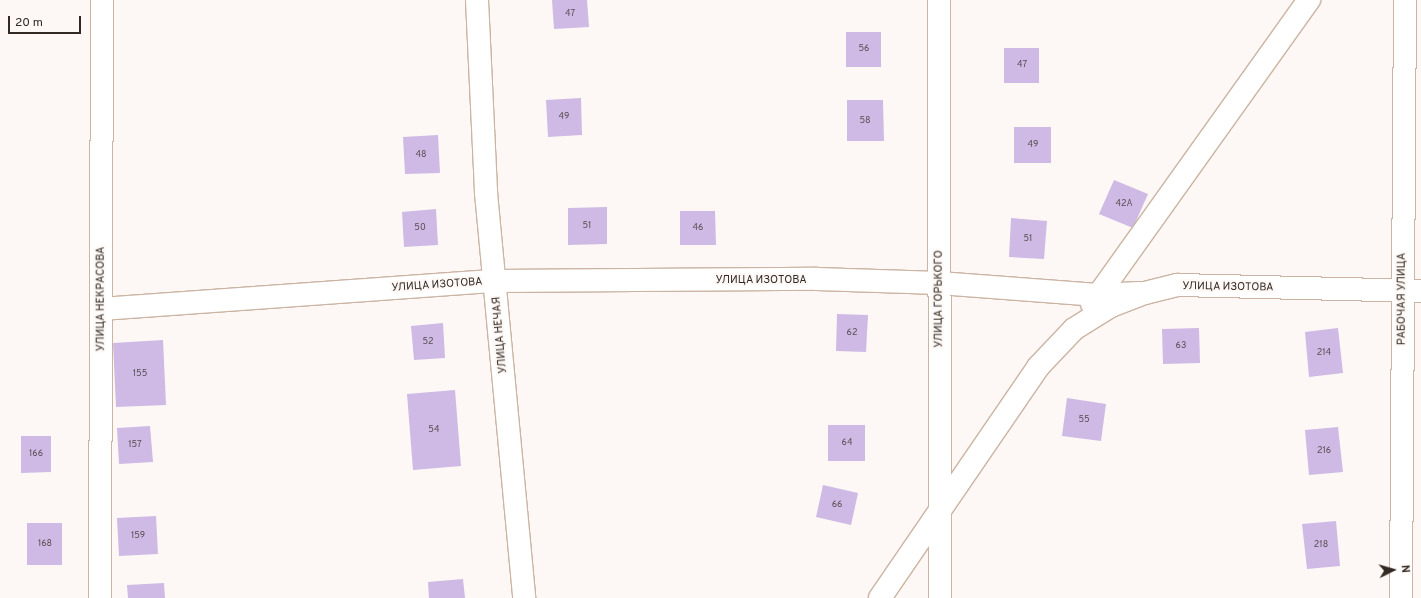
<!DOCTYPE html>
<html>
<head>
<meta charset="utf-8">
<style>
  body { margin:0 }
  #map { position:relative; width:1421px; height:598px; overflow:hidden; background:#fdf8f5; font-family:Overpass,sans-serif }
  div>[style] { position:absolute }
  .building>* { inset:0; background:#cebae4 }
  .roads { filter:drop-shadow(1px 0 #cbb4a3) drop-shadow(-1px 0 #cbb4a3) drop-shadow(0 1px #cbb4a3) drop-shadow(0 -1px #cbb4a3) }
  .minor>* { height:22px; margin:-11px; padding:0 11px; transform-origin:11px; border-radius:11px; background:#fff }
  .secondary>* { height:22px; margin:-11px; padding:0 11px; transform-origin:11px; border-radius:11px; background:#fff }
  span { translate:-50% -50%; white-space:nowrap; text-align:center; line-height:1.15; -webkit-text-stroke:4px #fdf8f5; paint-order:stroke }
  .number-label { font-size:9px; color:#594d53 }
  .number-label span { -webkit-text-stroke-width:0 }
  .street-label { font-size:11px; color:#322923 }
  .north { position:absolute; left:1373px; top:550px; width:40px; height:40px; -webkit-text-stroke:3px #fdf8f5; paint-order:stroke; rotate:85deg; font-size:11px; font-weight:700; line-height:16px; text-align:center; color:#322923 }
  .north::after { content:''; display:block; margin:auto; width:14px; height:18px; background:#322923; clip-path:polygon(50% 0,100% 100%,50% 72%,0 100%) }
  .scale { position:absolute; left:8px; top:16px; width:73px; height:18px; box-sizing:border-box; border:2px solid #322923; border-top:0; padding-left:5px; font-size:12px; line-height:14px; white-space:nowrap; color:#322923; -webkit-text-stroke:3px #fdf8f5; paint-order:stroke }
</style>
</head>
<body>
<div id="map">
  <div class="building">
    <i style="clip-path:polygon(552px 0,587px 0,589px 27px,554px 29px)"></i>
    <i style="clip-path:polygon(846px 32px,881px 32px,881px 67px,846px 67px)"></i>
    <i style="clip-path:polygon(1004px 48px,1039px 48px,1039px 83px,1004px 83px)"></i>
    <i style="clip-path:polygon(581px 98px,582px 135px,548px 137px,546px 100px)"></i>
    <i style="clip-path:polygon(847px 100px,883px 100px,884px 141px,847px 141px)"></i>
    <i style="clip-path:polygon(1014px 127px,1051px 127px,1051px 163px,1014px 163px)"></i>
    <i style="clip-path:polygon(438px 135px,440px 173px,405px 174px,403px 137px)"></i>
    <i style="clip-path:polygon(1114px 180px,1148px 194px,1133px 228px,1099px 214px)"></i>
    <i style="clip-path:polygon(607px 207px,607px 244px,568px 245px,568px 208px)"></i>
    <i style="clip-path:polygon(436px 209px,438px 245px,404px 247px,402px 212px)"></i>
    <i style="clip-path:polygon(680px 211px,715px 211px,716px 245px,680px 245px)"></i>
    <i style="clip-path:polygon(1011px 218px,1047px 221px,1044px 259px,1009px 257px)"></i>
    <i style="clip-path:polygon(837px 314px,868px 315px,866px 352px,836px 351px)"></i>
    <i style="clip-path:polygon(443px 323px,445px 358px,414px 360px,411px 326px)"></i>
    <i style="clip-path:polygon(1199px 328px,1200px 363px,1163px 364px,1162px 329px)"></i>
    <i style="clip-path:polygon(1338px 328px,1343px 373px,1309px 377px,1305px 332px)"></i>
    <i style="clip-path:polygon(163px 340px,166px 405px,116px 407px,113px 343px)"></i>
    <i style="clip-path:polygon(455px 390px,461px 466px,413px 470px,407px 394px)"></i>
    <i style="clip-path:polygon(1067px 398px,1106px 404px,1101px 441px,1062px 436px)"></i>
    <i style="clip-path:polygon(828px 425px,865px 425px,865px 461px,828px 461px)"></i>
    <i style="clip-path:polygon(150px 426px,153px 462px,119px 464px,117px 428px)"></i>
    <i style="clip-path:polygon(1338px 427px,1343px 472px,1309px 475px,1305px 430px)"></i>
    <i style="clip-path:polygon(21px 436px,51px 436px,51px 472px,21px 473px)"></i>
    <i style="clip-path:polygon(823px 485px,858px 493px,851px 525px,816px 517px)"></i>
    <i style="clip-path:polygon(156px 516px,158px 554px,119px 556px,117px 518px)"></i>
    <i style="clip-path:polygon(1336px 521px,1340px 566px,1307px 569px,1302px 524px)"></i>
    <i style="clip-path:polygon(27px 523px,62px 523px,62px 565px,27px 565px)"></i>
    <i style="clip-path:polygon(463px 579px,465px 598px,429px 598px,428px 582px)"></i>
    <i style="clip-path:polygon(164px 583px,165px 598px,128px 598px,127px 585px)"></i>
  </div>
  <div class="roads">
    <div class="minor">
      <i style="left:477px;top:0;width:193px;rotate:87.3deg"></i>
      <i style="left:486px;top:193px;width:407px;rotate:84.6deg"></i>
      <i style="left:939px;top:0;width:598px;rotate:89.9deg"></i>
      <i style="left:1092px;top:304px;width:374px;rotate:-54.5deg"></i>
      <i style="left:101px;top:309px;width:395px;rotate:-4.1deg"></i>
      <i style="left:495px;top:281px;width:322px;rotate:-0.4deg"></i>
      <i style="left:817px;top:279px;width:122px;rotate:1.9deg"></i>
      <i style="left:939px;top:283px;width:159px;rotate:4.3deg"></i>
      <i style="left:1098px;top:295px;width:41px;rotate:-2.8deg"></i>
      <i style="left:100px;top:598px;width:598px;rotate:-89.81deg"></i>
      <i style="left:1401px;top:598px;width:598px;rotate:-89.62deg"></i>
    </div>
    <div class="secondary">
      <i style="left:880px;top:598px;width:280px;rotate:-55.6deg"></i>
      <i style="left:1038px;top:367px;width:52px;rotate:-46.5deg"></i>
      <i style="left:1074px;top:329px;width:44px;rotate:-31.9deg"></i>
      <i style="left:1111px;top:306px;width:36px;rotate:-21deg"></i>
      <i style="left:1145px;top:293px;width:34px;rotate:-14deg"></i>
      <i style="left:1178px;top:285px;width:243px;rotate:1.4deg"></i>
    </div>
  </div>
  <div class="number-label">
    <span style="left:570px;top:14px">47</span>
    <span style="left:864px;top:49px">56</span>
    <span style="left:1022px;top:65px">47</span>
    <span style="left:564px;top:117px">49</span>
    <span style="left:865px;top:121px">58</span>
    <span style="left:1033px;top:145px">49</span>
    <span style="left:421px;top:155px">48</span>
    <span style="left:1124px;top:204px">42А</span>
    <span style="left:587px;top:226px">51</span>
    <span style="left:420px;top:228px">50</span>
    <span style="left:698px;top:228px">46</span>
    <span style="left:1028px;top:239px">51</span>
    <span style="left:852px;top:333px">62</span>
    <span style="left:428px;top:342px">52</span>
    <span style="left:1181px;top:346px">63</span>
    <span style="left:1324px;top:353px">214</span>
    <span style="left:140px;top:374px">155</span>
    <span style="left:1084px;top:420px">55</span>
    <span style="left:434px;top:430px">54</span>
    <span style="left:847px;top:443px">64</span>
    <span style="left:135px;top:445px">157</span>
    <span style="left:1324px;top:451px">216</span>
    <span style="left:36px;top:454px">166</span>
    <span style="left:837px;top:505px">66</span>
    <span style="left:138px;top:536px">159</span>
    <span style="left:45px;top:544px">168</span>
    <span style="left:1321px;top:545px">218</span>
  </div>
  <div class="street-label">
    <span style="left:761px;top:280px">УЛИЦА ИЗОТОВА</span>
    <span style="left:437px;top:285px;rotate:-4deg">УЛИЦА ИЗОТОВА</span>
    <span style="left:1228px;top:287px;rotate:1deg">УЛИЦА ИЗОТОВА</span>
    <span style="left:101px;top:299px;rotate:-90deg">УЛИЦА НЕКРАСОВА</span>
    <span style="left:939px;top:299px;rotate:-90deg">УЛИЦА ГОРЬКОГО</span>
    <span style="left:1402px;top:299px;rotate:-90deg">РАБОЧАЯ УЛИЦА</span>
    <span style="left:500px;top:335px;rotate:-95deg">УЛИЦА НЕЧАЯ</span>
  </div>
  <div class="north">N</div>
  <div class="scale">20 m</div>
</div>
</body>
</html>
